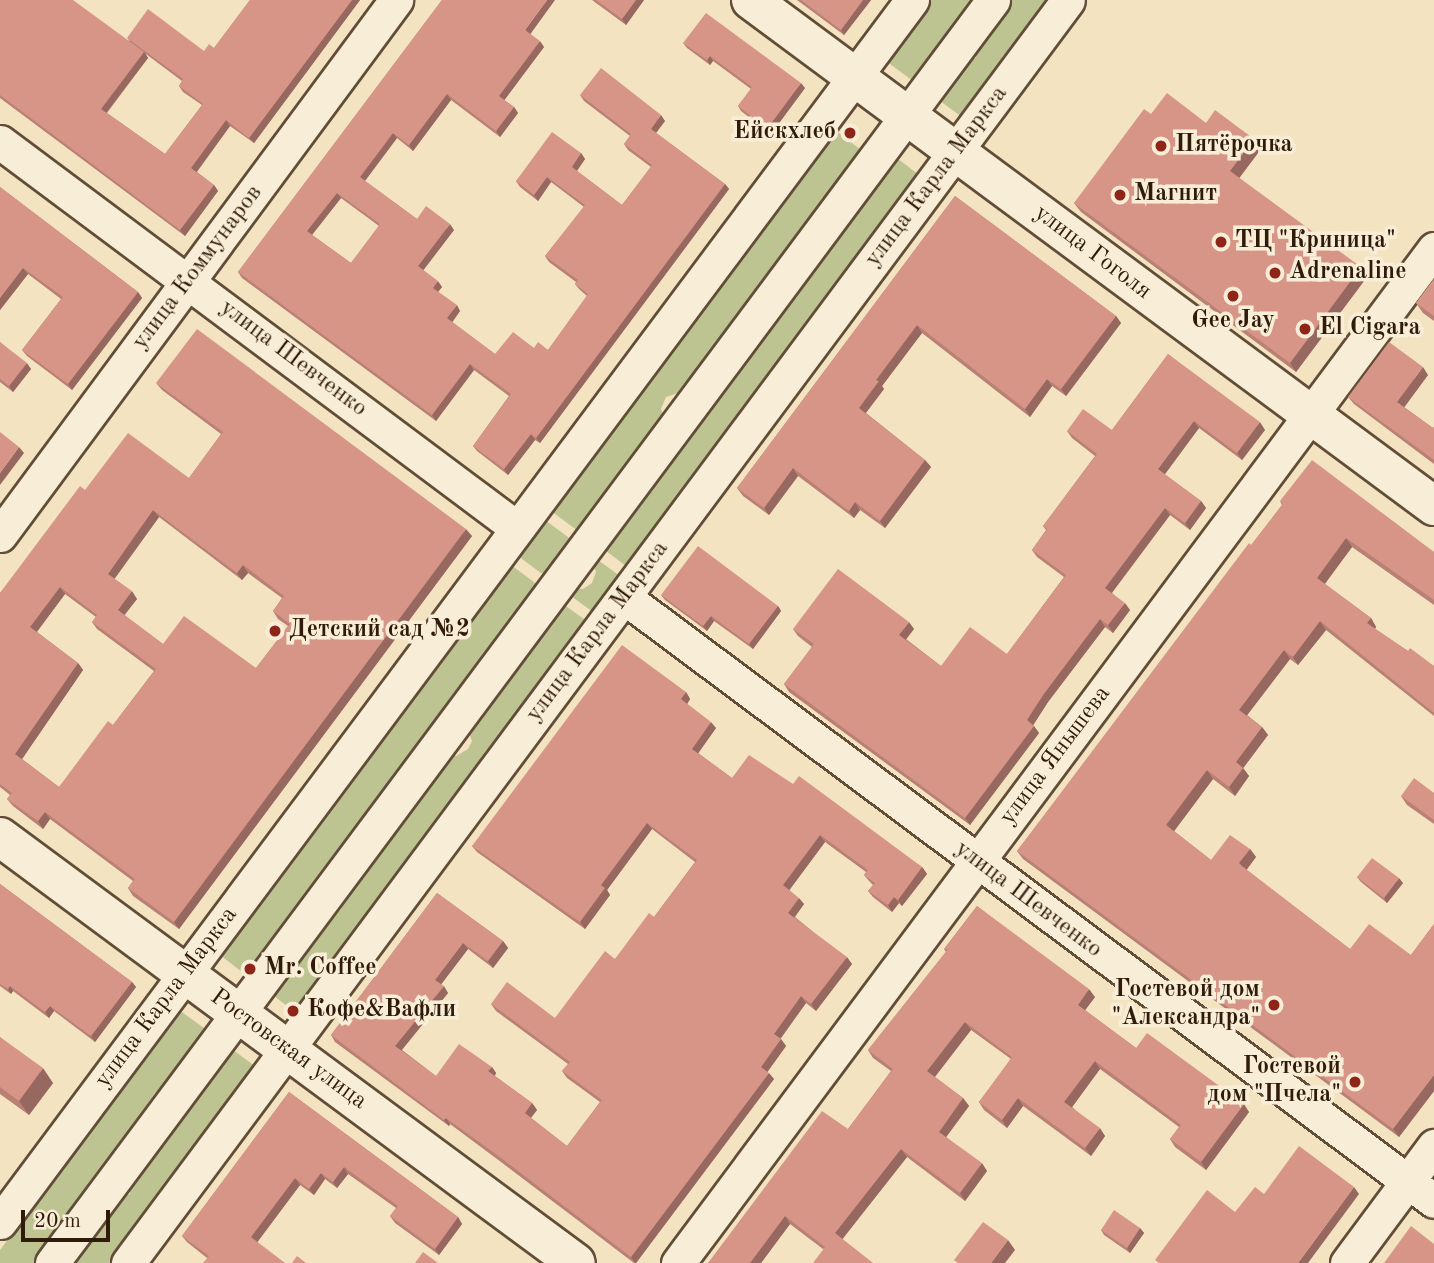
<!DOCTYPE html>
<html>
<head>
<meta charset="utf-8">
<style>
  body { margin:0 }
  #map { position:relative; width:1434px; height:1263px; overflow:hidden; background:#f4e3c0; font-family:"Old Standard TT",serif }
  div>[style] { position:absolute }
  .green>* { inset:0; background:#bdc391 }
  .roads { filter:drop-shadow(2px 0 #614d38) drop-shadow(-2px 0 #614d38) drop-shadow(0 2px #614d38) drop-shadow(0 -2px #614d38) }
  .street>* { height:33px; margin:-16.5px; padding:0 16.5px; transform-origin:16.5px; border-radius:16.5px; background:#f8edd6 }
  .secondary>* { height:38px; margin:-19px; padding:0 19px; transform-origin:19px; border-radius:19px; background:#f8edd6 }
  .wall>* { inset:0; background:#b98075 }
  .shaded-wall>* { inset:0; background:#96685f }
  .building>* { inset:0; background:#d79588 }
  .dots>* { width:19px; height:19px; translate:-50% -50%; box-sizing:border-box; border:4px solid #f8edd6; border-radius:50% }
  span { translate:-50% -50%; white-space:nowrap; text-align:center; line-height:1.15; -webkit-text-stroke:7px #f8edd6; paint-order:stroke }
  .poi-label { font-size:24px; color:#301b0a; font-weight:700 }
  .right { translate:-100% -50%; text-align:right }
  .left { translate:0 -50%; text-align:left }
  .street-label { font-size:24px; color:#301b0a }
  .scale { position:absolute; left:21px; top:1210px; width:89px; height:32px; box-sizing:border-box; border:4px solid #301b0a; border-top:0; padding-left:9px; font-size:21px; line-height:24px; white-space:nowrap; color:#301b0a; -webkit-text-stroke:5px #f8edd6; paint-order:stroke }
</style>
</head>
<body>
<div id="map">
  <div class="green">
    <i style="clip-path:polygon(931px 0,980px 0,917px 84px,886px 61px)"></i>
    <i style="clip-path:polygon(1008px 0,1056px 0,966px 120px,936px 98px,964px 59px,976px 58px,976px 47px)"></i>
    <i style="clip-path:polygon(835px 130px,865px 153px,827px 196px,821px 199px,819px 207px,681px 392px,666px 397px,661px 409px,666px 421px,582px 534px,551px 511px)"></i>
    <i style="clip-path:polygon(893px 155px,923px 178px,631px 570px,601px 547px,645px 493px,653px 491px,653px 480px,786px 299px,797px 298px,795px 286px,883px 175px)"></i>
    <i style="clip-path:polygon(545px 520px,576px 543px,555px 556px,549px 579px,518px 556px)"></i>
    <i style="clip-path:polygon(594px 557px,624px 579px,597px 615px,567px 593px,571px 588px,583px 589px,592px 583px,596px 572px,591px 561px)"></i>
    <i style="clip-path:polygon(511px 565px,542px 588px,351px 839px,342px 843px,341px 849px,258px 970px,249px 963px,242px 972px,220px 955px)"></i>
    <i style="clip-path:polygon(560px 602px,591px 624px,301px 1012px,290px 1003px,287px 1006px,269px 992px,333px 913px,341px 910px,342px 901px,447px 754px,456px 756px,468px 749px,472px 741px,467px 728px)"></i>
    <i style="clip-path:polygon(179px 1010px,211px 1033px,162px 1091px,155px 1093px,40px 1263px,0 1263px,0 1250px)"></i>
    <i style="clip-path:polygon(229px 1047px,259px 1069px,115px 1263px,68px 1263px,122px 1197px,130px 1194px,130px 1185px)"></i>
  </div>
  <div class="roads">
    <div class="street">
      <i style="left:0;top:142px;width:645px;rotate:36.75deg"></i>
      <i style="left:0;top:535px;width:666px;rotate:-53.49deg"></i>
      <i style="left:624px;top:597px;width:1010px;rotate:36.71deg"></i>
      <i style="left:0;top:1222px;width:1525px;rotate:-53.27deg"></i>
      <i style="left:52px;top:1263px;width:1575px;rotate:-53.31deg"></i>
      <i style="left:128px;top:1263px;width:1574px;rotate:-53.34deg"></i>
      <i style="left:678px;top:1263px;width:1265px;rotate:-53.29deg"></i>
      <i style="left:1347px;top:1263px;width:146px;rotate:-53.4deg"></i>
    </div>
    <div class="secondary">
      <i style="left:751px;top:0;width:850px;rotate:36.53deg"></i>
      <i style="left:0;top:837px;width:716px;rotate:36.49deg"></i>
    </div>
  </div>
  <div class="wall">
    <i style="clip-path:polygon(evenodd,0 0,130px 41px,127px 38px,204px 51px,214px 48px,250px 0,360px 0,254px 143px,230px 126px,197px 172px,214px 185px,218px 191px,185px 236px,0 98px,0 0,146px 54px,182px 81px,179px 86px,183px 92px,202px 105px,165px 154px,107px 113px,148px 58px,146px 54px)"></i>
    <i style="clip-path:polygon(evenodd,442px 0,530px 34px,544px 47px,504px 100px,514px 107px,518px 113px,500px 137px,451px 100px,413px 151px,397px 138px,365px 181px,417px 219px,454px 230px,423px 270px,442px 287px,438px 292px,460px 311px,452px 322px,495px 354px,534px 348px,548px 350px,587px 296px,579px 289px,575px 284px,576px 282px,549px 262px,545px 256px,584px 207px,551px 182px,538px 201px,520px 187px,516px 181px,581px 153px,585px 159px,577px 171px,622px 205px,651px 167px,628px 150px,624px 144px,630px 136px,584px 101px,580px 95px,665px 121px,656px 133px,725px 184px,729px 189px,540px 443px,535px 440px,508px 475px,477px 451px,473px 446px,509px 396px,474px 370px,436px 421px,242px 278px,238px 272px,442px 0,341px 198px,379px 226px,351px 263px,312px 235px,341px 198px)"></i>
    <i style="clip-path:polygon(592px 0,644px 0,626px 25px)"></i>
    <i style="clip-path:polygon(797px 0,871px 0,844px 35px)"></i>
    <i style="clip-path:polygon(683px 43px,805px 88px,771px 134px,741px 111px,738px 106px,751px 89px,713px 61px,710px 65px,687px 48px)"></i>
    <i style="clip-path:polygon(1206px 123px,1261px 149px,1239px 178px,1367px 277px,1296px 372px,1081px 212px,1074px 203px)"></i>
    <i style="clip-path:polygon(0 187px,138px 292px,142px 298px,72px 390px,27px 356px,22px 350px,61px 299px,28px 274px,0 310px)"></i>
    <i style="clip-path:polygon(955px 196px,1116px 316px,1121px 323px,1066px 396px,1052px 386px,1030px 417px,922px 333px,882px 386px,884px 389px,866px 413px,925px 460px,931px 467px,885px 528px,860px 510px,854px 518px,798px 476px,769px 515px,743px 496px,737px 488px)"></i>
    <i style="clip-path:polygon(1434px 279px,1434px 321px,1423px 313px,1416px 303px)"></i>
    <i style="clip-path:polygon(0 342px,31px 369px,13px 392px,0 382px)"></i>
    <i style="clip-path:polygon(1168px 354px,1265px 430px,1242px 460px,1199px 428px,1164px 474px,1201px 501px,1206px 508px,1190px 530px,1170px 515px,1112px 593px,1130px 610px,1113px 633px,1105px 627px,1048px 702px,1033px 725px,1039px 733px,970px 825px,789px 692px,784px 684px,812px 647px,798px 636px,793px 629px,914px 629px,906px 639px,941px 666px,1007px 654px,1064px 577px,1037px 557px,1032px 550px,1046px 530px,1043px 526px,1095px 456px,1072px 438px,1067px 431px,1112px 430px)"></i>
    <i style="clip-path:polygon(1428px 375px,1404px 407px,1433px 428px,1434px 427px,1434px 464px,1354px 404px,1348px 397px)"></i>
    <i style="clip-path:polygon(evenodd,156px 383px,472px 536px,179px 929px,133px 896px,128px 888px,133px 881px,50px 819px,43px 829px,13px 806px,7px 799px,10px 795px,0 787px,0 593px,85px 490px,189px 478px,221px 434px,162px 390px,156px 383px,159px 517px,242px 580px,248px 573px,282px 598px,273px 611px,278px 619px,288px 626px,256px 668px,163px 644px,124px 615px,137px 599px,114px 579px,159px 517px,156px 383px,65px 594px,96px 617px,92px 622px,97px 629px,154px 671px,113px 725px,59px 787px,22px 759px,83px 670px,78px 663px,37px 632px,65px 594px)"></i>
    <i style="clip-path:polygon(1280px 501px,1434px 552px,1434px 605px,1352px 547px,1325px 584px,1371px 618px,1376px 627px,1375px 629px,1408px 651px,1434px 666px,1434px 716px,1326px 630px,1298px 665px,1290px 659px,1247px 715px,1262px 727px,1268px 735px,1243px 768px,1249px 776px,1235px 796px,1213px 779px,1174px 831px,1211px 860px,1250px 849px,1256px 857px,1246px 870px,1350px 949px,1411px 955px,1434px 924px,1434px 1091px,1399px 1137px,1023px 859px,1017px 851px,1282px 505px)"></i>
    <i style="clip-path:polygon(661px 595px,778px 606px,781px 611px,753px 649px,714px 621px,707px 631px,665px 600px)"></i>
    <i style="clip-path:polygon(686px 692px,690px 699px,687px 704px,716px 728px,698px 753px,732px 778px,793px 784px,922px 867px,927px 874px,902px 906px,899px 903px,892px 912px,873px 897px,868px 891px,873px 885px,869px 881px,864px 875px,866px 872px,825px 842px,789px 890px,804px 904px,795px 917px,852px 964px,816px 1011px,806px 1003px,780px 1038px,786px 1046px,767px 1072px,774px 1079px,636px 1263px,634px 1263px,501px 1162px,450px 1124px,449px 1126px,335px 1042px,331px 1035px,437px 893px,503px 941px,508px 948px,493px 968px,468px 949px,441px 984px,448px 993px,402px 1050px,436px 1076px,492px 1067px,496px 1073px,495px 1076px,532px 1103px,537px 1110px,531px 1118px,567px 1146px,600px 1102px,567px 1078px,562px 1071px,568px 1064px,496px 1011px,491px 1004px,555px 1018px,615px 959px,654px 917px,695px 862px,652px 829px,607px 890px,610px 895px,585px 929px,477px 852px,472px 846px)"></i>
    <i style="clip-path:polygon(1434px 793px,1434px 824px,1407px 805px,1401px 796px)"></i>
    <i style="clip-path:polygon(1357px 877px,1403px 883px,1387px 903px,1361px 882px)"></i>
    <i style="clip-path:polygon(0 884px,132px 982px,136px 987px,95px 1042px,54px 1011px,49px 1018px,13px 991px,11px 994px,0 986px)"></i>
    <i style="clip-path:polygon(977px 906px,1095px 997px,1085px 1010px,1136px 1048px,1249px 1112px,1206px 1170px,1175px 1147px,1170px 1139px,1179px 1127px,1100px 1069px,1072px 1107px,1105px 1136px,1091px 1156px,1023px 1106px,1007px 1128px,984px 1110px,979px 1102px,1011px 1059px,971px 1030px,935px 1077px,963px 1098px,969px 1106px,946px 1137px,987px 1171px,965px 1201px,907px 1157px,842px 1239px,823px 1249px,790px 1224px,761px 1263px,708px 1263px,848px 1129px,891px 1071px,873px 1058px,868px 1050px,946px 952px,944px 949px)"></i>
    <i style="clip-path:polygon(0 1037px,53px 1083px,29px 1115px,0 1094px)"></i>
    <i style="clip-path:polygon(289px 1092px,458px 1217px,462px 1224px,439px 1255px,395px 1223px,390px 1216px,396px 1208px,348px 1174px,337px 1188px,325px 1179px,314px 1195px,300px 1185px,257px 1242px,207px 1258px,187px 1242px,182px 1236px)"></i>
    <i style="clip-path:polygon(1140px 1228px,1144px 1233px,1130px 1253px,1104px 1235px,1101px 1230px)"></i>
  </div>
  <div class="shaded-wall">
    <i style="clip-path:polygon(352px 0,360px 0,254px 143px,249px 138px)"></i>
    <i style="clip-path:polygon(547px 0,555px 0,529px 36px,525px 30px)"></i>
    <i style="clip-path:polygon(636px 0,644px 0,626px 25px,622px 19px)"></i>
    <i style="clip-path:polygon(863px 0,871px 0,844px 35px,841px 30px)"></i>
    <i style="clip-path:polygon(540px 41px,544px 47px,503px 102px,499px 96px)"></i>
    <i style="clip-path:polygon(144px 52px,148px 58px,105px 114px,101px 109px)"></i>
    <i style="clip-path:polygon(710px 56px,713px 61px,710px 65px,707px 60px)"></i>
    <i style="clip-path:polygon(801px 83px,805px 88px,771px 134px,767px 129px)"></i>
    <i style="clip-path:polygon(447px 94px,451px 100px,413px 151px,409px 145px)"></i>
    <i style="clip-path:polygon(514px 107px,518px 113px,500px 137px,496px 131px)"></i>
    <i style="clip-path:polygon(661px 115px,665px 121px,655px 134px,651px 129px)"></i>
    <i style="clip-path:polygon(226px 120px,230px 126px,195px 174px,191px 168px)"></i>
    <i style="clip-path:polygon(393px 133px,397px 138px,364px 182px,360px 177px)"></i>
    <i style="clip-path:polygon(1254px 139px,1261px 149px,1237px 181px,1230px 171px)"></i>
    <i style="clip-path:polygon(581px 153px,585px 159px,576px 172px,572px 167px)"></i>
    <i style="clip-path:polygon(547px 177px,551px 182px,538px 201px,534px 195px)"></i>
    <i style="clip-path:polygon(725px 184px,729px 189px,540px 443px,536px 438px)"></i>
    <i style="clip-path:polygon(214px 185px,218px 191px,185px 236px,180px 230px)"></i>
    <i style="clip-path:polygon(337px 193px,341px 198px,311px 236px,307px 231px)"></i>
    <i style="clip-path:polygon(450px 224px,454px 230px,422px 272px,418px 266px)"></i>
    <i style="clip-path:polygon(1361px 267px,1367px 277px,1296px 372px,1290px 363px)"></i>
    <i style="clip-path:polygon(23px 268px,28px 274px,0 310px,0 298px)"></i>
    <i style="clip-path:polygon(438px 281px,442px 287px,437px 293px,433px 288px)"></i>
    <i style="clip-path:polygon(138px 292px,142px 298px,72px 390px,68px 384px)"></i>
    <i style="clip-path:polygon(457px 305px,460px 311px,451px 324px,447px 318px)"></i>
    <i style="clip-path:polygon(1116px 316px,1121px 323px,1066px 396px,1061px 389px)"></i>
    <i style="clip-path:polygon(917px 325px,922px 333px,882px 386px,884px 389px,864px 415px,859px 408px,876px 380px)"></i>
    <i style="clip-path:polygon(27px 363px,31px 369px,13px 392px,9px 386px)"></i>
    <i style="clip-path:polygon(470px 364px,474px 370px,436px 421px,432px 415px)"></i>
    <i style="clip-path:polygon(1423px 367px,1428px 375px,1403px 409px,1397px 402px)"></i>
    <i style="clip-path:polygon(1047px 379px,1052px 386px,1030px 417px,1025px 409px)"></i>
    <i style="clip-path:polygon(1194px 421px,1199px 428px,1163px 477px,1158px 469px)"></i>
    <i style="clip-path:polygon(1260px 422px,1265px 430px,1242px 460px,1237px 453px)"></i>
    <i style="clip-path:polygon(531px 434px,535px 440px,508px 475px,504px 469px)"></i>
    <i style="clip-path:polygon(19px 447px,24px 453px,0 485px,0 473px)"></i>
    <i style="clip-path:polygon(925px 460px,931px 467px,885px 528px,880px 521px)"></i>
    <i style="clip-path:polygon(793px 468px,798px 476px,769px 515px,764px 508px)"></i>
    <i style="clip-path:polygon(1201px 501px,1206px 508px,1190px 530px,1185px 523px)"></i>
    <i style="clip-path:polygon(855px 502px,860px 510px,854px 518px,849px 511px)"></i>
    <i style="clip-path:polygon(1165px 508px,1170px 515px,1110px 595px,1105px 588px)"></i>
    <i style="clip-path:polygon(153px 510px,159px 517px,113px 581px,108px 574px)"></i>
    <i style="clip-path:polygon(466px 529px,472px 536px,179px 929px,174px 922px)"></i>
    <i style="clip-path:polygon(1346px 538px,1352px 547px,1323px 586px,1317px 578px)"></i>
    <i style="clip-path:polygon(243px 565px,248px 573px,242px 580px,237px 573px)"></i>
    <i style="clip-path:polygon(60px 587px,65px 594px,35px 634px,30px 627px)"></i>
    <i style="clip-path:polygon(132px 591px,137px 599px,123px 617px,118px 610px)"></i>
    <i style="clip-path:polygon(1125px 603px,1130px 610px,1113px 633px,1108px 625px)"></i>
    <i style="clip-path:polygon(778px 606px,781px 611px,753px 649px,749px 644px)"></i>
    <i style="clip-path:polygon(711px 616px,714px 621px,707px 631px,703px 626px)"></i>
    <i style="clip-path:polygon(1371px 618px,1376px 627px,1372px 632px,1367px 623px)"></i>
    <i style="clip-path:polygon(1100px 619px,1105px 627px,1048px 702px,1032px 727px,1027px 720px,1043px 695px)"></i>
    <i style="clip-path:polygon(1320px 621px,1326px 630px,1298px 665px,1293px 657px)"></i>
    <i style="clip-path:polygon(909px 622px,914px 629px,904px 642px,899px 635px)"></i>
    <i style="clip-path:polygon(1284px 650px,1290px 659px,1245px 718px,1239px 710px)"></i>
    <i style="clip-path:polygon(78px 663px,83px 670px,20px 762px,15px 754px)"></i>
    <i style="clip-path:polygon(686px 692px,690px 699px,686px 706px,681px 699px)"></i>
    <i style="clip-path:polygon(711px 722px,716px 728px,697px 755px,692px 749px)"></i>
    <i style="clip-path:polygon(1034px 726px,1039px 733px,970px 825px,965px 818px)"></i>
    <i style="clip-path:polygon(1262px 727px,1268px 735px,1241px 771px,1236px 762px)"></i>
    <i style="clip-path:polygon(1243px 768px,1249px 776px,1235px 796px,1229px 787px)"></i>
    <i style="clip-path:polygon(1207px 770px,1213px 779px,1172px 834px,1166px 825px)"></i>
    <i style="clip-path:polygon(45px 812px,50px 819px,43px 829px,38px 821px)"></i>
    <i style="clip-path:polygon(647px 823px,652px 829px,607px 890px,610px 895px,585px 929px,580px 922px,601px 885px)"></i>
    <i style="clip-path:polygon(820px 835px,825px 842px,788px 892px,783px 885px)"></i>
    <i style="clip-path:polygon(1250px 849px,1256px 857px,1245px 872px,1239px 863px)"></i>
    <i style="clip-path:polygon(922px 867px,927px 874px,902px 906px,898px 900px)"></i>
    <i style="clip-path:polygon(1399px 878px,1403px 883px,1387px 903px,1384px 898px)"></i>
    <i style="clip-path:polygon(894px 897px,899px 903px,892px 912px,888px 905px)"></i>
    <i style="clip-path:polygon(799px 898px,804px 904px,793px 919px,788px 913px)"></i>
    <i style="clip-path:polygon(503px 941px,508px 948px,493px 968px,488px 961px)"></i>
    <i style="clip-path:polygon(463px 943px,468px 949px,440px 986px,435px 980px)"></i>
    <i style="clip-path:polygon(847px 957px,852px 964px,816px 1011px,811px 1004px)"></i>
    <i style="clip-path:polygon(132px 982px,136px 987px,95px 1042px,91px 1036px)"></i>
    <i style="clip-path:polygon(10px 986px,13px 991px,11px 994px,8px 989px)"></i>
    <i style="clip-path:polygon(444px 986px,448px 993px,400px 1052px,395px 1046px)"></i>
    <i style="clip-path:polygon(1089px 989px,1095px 997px,1083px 1013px,1078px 1005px)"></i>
    <i style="clip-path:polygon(801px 996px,806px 1003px,779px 1041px,774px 1034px)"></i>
    <i style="clip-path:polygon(50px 1006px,54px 1011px,49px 1018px,45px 1012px)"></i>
    <i style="clip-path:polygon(965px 1022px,971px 1030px,933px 1079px,927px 1071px)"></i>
    <i style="clip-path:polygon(781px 1039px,786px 1046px,766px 1074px,761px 1067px)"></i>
    <i style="clip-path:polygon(1095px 1061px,1100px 1069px,1070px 1110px,1064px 1102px)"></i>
    <i style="clip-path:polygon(492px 1067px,496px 1073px,493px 1078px,488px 1071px)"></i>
    <i style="clip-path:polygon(43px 1068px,53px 1083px,29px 1115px,19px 1101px)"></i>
    <i style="clip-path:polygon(769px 1073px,774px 1079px,636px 1263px,635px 1263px,631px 1257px)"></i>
    <i style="clip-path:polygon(1434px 1075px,1434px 1091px,1399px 1137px,1393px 1129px)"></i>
    <i style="clip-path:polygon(963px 1098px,969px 1106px,944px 1140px,939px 1132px)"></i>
    <i style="clip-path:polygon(1018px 1098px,1023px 1106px,1007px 1128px,1002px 1120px)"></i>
    <i style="clip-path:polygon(532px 1103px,537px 1110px,529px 1120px,525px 1113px)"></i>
    <i style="clip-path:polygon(1244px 1104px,1249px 1112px,1206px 1170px,1201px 1162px)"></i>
    <i style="clip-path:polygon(446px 1118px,450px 1124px,449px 1126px,444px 1120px)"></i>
    <i style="clip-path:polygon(1100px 1128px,1105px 1136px,1091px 1156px,1085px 1148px)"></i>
    <i style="clip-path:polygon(901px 1149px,907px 1157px,841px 1241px,835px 1233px)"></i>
    <i style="clip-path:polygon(982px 1163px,987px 1171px,965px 1201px,960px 1193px)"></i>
    <i style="clip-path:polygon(344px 1167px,348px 1174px,337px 1188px,333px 1182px)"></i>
    <i style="clip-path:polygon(321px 1173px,325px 1179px,314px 1195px,309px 1189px)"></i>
    <i style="clip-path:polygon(295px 1178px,300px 1185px,256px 1244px,251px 1237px)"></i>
    <i style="clip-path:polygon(1354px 1187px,1359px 1194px,1308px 1263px,1298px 1263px)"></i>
    <i style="clip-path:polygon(785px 1216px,790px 1224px,761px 1263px,750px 1263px)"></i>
    <i style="clip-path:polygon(458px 1217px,462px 1224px,439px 1255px,435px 1249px)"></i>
    <i style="clip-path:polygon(1140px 1228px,1144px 1233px,1130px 1253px,1127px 1248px)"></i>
    <i style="clip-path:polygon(1008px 1240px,1015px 1250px,1005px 1263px,991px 1263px)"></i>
  </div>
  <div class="building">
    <i style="clip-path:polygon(0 0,73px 0,144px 52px,101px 109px,165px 154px,203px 104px,179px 86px,183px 79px,127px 38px,148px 9px,204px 51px,209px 44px,214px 48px,250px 0,352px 0,249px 138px,226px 120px,191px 168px,214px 185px,180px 230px,0 95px)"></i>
    <i style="clip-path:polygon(evenodd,442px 0,547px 0,525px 30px,540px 41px,499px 96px,514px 107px,496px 131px,447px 94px,409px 145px,393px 133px,360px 177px,417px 219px,426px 206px,450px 224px,418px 266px,438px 281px,433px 288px,457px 305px,447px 318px,495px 354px,513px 332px,534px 348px,538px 342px,548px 350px,588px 294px,575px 284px,578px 280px,545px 256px,585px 205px,547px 177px,534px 195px,516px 181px,552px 132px,581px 153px,572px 167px,622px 205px,652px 165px,624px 144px,631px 134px,580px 95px,601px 68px,661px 115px,651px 129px,725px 184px,536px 438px,531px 434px,504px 469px,473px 446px,511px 394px,470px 364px,432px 415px,238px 272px,442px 0,337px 193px,380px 224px,351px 263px,307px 231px,337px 193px)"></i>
    <i style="clip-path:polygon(596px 0,636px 0,622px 19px)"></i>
    <i style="clip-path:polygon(801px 0,863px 0,841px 30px)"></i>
    <i style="clip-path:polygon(706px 13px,801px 83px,767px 129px,738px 106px,752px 87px,710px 56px,707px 60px,683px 43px)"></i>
    <i style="clip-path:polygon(1167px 93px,1206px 123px,1215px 110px,1254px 139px,1230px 171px,1361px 267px,1290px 363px,1074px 203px,1144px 109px,1151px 114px)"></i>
    <i style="clip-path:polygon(0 187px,138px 292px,68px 384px,22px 350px,63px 297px,23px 268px,0 298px)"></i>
    <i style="clip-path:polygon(955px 196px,1116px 316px,1061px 389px,1047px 379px,1025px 409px,917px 325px,876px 380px,879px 381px,859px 408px,925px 460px,880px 521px,855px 502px,849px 511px,793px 468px,764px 508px,737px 488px)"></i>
    <i style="clip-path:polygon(1434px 279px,1434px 316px,1416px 303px)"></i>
    <i style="clip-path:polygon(evenodd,197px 329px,466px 529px,174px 922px,128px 888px,135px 879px,45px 812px,38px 821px,7px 799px,12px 793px,0 784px,0 593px,80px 486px,85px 490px,128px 433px,189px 478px,223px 432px,156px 383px,197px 329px,153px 510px,237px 573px,243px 565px,284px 596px,273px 611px,290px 624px,256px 668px,184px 616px,163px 644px,118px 610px,132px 591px,108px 574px,153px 510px,197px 329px,60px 587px,97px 615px,92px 622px,156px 669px,113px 725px,108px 721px,59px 787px,15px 754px,78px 663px,30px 627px,60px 587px)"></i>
    <i style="clip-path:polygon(0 342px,27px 363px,9px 386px,0 379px)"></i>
    <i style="clip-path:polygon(1389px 342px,1423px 367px,1397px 402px,1433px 428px,1434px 427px,1434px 460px,1348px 397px)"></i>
    <i style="clip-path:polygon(1168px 354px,1260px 422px,1237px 453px,1194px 421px,1158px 469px,1201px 501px,1185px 523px,1165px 508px,1105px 588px,1125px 603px,1108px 625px,1100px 619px,1043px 695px,1027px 720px,1034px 726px,965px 818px,784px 684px,814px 644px,793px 629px,838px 569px,909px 622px,899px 635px,941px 666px,970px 627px,1007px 654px,1066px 575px,1032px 550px,1047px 529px,1043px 526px,1097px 454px,1067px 431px,1083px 409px,1112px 430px)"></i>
    <i style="clip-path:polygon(0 432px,19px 447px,0 473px)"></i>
    <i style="clip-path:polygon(1312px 460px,1434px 552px,1434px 600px,1346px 538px,1317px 578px,1371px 618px,1367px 623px,1408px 651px,1410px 648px,1434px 666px,1434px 713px,1320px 621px,1293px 657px,1284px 650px,1239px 710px,1262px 727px,1236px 762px,1243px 768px,1229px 787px,1207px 770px,1166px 825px,1211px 860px,1230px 835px,1250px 849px,1239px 863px,1242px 866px,1350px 949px,1369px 924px,1411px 955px,1434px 924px,1434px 1075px,1393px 1129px,1017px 851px,1249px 543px,1251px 545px,1283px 504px,1280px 501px)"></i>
    <i style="clip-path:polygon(698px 546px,778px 606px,749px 644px,711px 616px,703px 626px,661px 595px)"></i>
    <i style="clip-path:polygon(622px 645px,686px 692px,681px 699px,711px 722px,692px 749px,732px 778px,749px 755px,793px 784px,799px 776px,922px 867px,898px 900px,894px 897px,888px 905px,868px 891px,875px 883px,864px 875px,868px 870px,820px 835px,783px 885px,799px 898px,788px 913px,847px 957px,811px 1004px,801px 996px,774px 1034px,781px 1039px,761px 1067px,769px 1073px,631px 1257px,497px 1155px,446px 1118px,444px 1120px,331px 1035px,437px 893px,503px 941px,488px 961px,463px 943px,435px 980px,444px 986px,395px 1046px,436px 1076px,459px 1044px,492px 1067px,488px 1071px,532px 1103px,525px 1113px,567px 1146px,602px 1100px,562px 1071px,570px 1062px,491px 1004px,507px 982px,555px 1018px,605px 951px,615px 959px,649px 913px,654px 917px,697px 860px,647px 823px,601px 885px,605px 888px,580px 922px,472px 846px)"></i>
    <i style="clip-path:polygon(1414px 778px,1434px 793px,1434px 820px,1401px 796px)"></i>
    <i style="clip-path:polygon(1372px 858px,1399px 878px,1384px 898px,1357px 877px)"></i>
    <i style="clip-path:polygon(0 884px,132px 982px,91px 1036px,50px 1006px,45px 1012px,10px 986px,8px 989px,0 984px)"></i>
    <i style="clip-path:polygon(977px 906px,1089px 989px,1078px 1005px,1136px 1048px,1147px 1033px,1244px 1104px,1201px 1162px,1170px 1139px,1181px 1125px,1095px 1061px,1064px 1102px,1100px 1128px,1085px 1148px,1018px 1098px,1002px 1120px,979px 1102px,1012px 1057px,965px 1022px,927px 1071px,963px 1098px,939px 1132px,982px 1163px,960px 1193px,901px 1149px,835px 1233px,873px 1263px,813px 1263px,825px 1247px,785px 1216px,750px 1263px,708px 1263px,822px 1111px,848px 1129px,893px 1069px,868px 1050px,948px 949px,944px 949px)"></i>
    <i style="clip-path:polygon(0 1037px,43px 1068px,19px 1101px,0 1087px)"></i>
    <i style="clip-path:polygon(289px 1092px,458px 1217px,435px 1249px,390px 1216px,398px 1206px,344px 1167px,333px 1182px,321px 1173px,309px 1189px,295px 1178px,251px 1237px,285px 1263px,203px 1263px,209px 1256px,182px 1236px)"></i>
    <i style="clip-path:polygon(1299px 1146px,1354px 1187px,1298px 1263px,1159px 1263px,1155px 1260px,1207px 1190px,1235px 1212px,1255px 1187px,1264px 1194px)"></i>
    <i style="clip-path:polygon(1114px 1210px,1140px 1228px,1127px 1248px,1101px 1230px)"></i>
    <i style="clip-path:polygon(983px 1222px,1008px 1240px,991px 1263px,958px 1263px,954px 1260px)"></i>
    <i style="clip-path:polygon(1411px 1226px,1434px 1244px,1434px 1263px,1384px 1263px)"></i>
    <i style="clip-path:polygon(423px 1252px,438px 1263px,415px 1263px)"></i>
    <i style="clip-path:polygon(297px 1256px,306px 1263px,292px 1263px)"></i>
  </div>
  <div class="dots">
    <i style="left:850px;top:133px;background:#8f2418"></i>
    <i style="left:1161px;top:146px;background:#8f2418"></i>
    <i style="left:1120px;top:195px;background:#8f2418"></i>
    <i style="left:1221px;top:242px;background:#8f2418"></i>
    <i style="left:1275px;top:273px;background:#8f2418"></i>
    <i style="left:1233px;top:296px;background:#8f2418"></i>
    <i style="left:1305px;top:329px;background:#8f2418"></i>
    <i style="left:275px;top:631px;background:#8f2418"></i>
    <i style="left:250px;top:969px;background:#8f2418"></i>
    <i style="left:1274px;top:1005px;background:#8f2418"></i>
    <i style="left:293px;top:1011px;background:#8f2418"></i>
    <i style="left:1355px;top:1082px;background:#8f2418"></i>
  </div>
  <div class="poi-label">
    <span class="right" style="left:836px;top:133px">Ейскхлеб</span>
    <span class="left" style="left:1175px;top:146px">Пятёрочка</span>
    <span class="left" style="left:1134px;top:195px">Магнит</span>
    <span class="left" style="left:1235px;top:242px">ТЦ "Криница"</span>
    <span class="left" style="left:1289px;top:273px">Аdrenaline</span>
    <span style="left:1233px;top:322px">Gee Jay</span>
    <span class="left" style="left:1319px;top:329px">El Cigara</span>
    <span class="left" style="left:289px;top:631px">Детский сад №2</span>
    <span class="left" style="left:264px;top:969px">Mr. Coffee</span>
    <span class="right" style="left:1260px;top:1005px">Гостевой дом<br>"Александра"</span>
    <span class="left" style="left:307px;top:1011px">Кофе&amp;Вафли</span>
    <span class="right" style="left:1341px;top:1082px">Гостевой<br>дом "Пчела"</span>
  </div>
  <div class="street-label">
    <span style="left:937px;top:177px;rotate:-53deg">улица Карла Маркса</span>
    <span style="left:1092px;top:253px;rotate:37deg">улица Гоголя</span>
    <span style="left:198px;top:268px;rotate:-53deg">улица Коммунаров</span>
    <span style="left:293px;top:359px;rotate:37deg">улица Шевченко</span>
    <span style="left:598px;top:632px;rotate:-53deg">улица Карла Маркса</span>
    <span style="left:1056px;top:756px;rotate:-53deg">улица Янышева</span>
    <span style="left:1028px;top:900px;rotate:37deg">улица Шевченко</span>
    <span style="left:167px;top:998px;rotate:-53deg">улица Карла Маркса</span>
    <span style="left:288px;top:1050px;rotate:36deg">Ростовская улица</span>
  </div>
  <div class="scale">20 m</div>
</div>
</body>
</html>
